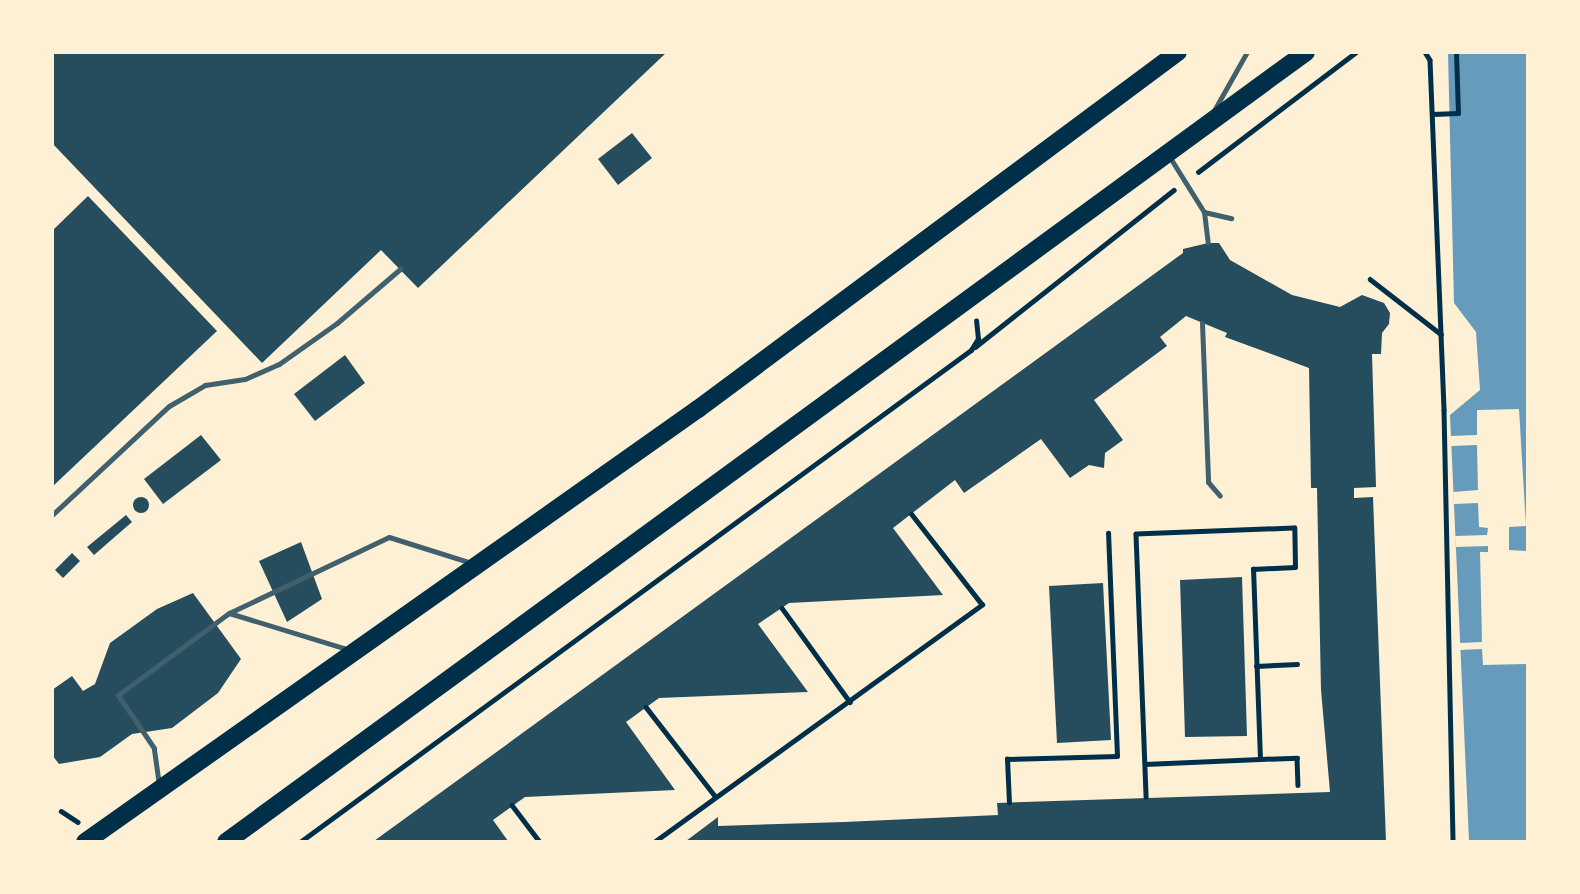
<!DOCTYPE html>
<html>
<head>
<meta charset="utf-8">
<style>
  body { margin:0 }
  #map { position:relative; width:1580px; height:894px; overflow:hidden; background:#fdf0d5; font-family:"PT Sans",sans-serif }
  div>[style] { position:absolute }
  .water>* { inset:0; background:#669bbc }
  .pier>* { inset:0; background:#fdf0d5 }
  .building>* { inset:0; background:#264d5e }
  .round { border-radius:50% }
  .path>* { height:4.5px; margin:-2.25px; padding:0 2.25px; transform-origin:2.25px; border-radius:2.25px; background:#003049 }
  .service>* { height:5px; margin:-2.5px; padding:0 2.5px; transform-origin:2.5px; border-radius:2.5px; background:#3f606c }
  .primary>* { height:18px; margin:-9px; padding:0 9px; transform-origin:9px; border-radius:9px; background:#003049 }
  span { translate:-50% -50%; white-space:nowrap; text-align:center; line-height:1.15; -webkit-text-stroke:5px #fdf0d5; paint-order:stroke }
  .frame { position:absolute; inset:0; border:54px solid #fdf0d5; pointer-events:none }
</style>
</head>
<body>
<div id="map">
  <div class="water">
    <i style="clip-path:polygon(1448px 53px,1527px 53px,1527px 841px,1469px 841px,1450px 415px,1480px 390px,1476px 332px,1454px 303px)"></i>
  </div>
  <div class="pier">
    <i style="clip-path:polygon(1519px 409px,1526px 526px,1509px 527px,1509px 550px,1527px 551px,1527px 664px,1483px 665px,1482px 649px,1460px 650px,1460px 643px,1482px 642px,1480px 552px,1488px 552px,1488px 546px,1456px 547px,1455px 536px,1487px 535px,1488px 528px,1479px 527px,1478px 503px,1454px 504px,1453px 492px,1478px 490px,1477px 445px,1451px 446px,1451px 436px,1477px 435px,1477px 410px)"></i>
  </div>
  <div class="building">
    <i style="clip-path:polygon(52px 52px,667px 52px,418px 288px,381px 250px,262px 363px,52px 143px)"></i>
    <i style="clip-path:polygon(632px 133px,652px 158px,618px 185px,598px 159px)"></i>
    <i style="clip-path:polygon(88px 196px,217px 331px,52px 487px,52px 231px)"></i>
    <i style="clip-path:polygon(1208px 243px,1219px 243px,1230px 260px,1292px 295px,1340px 307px,1362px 295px,1384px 303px,1390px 313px,1389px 324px,1382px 333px,1381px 354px,1372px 354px,1376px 487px,1354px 488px,1354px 498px,1373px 497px,1386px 841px,686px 841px,718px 817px,718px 826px,844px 822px,998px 815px,997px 803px,1330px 792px,1321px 690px,1317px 488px,1311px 488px,1309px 368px,1225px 337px,1227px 333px,1186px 316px,1160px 337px,1167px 346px,1094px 400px,1123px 440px,1105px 453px,1104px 468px,1089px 465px,1070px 478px,1041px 439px,964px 493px,955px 480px,893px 528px,943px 595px,789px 603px,758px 624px,808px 692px,659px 698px,626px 722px,675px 790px,525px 797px,493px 820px,508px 841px,374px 841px,1183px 253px,1183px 249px)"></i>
    <i style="clip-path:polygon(345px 355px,365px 383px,315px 421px,294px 394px)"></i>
    <i style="clip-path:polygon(201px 435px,221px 460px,163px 504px,144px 479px)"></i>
    <i class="round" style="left:133px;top:497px;width:16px;height:16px"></i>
    <i style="clip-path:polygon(126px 515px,132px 522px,94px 555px,87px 547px)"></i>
    <i style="clip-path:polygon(301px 542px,322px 599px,287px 622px,259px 561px)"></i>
    <i style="clip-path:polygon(72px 553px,80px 561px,63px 578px,55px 570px)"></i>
    <i style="clip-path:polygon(1242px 577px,1247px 736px,1185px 737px,1180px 580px)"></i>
    <i style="clip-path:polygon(1103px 583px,1111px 740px,1057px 743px,1049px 586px)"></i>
    <i style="clip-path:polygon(193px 593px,241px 659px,218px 693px,172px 728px,132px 734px,100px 757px,59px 764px,52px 755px,52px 690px,72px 676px,83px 691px,95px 684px,110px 643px,157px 609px)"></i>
  </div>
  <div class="path">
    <i style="left:1425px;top:52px;width:9px;rotate:58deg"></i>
    <i style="left:1430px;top:60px;width:350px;rotate:87.7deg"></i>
    <i style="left:1444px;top:410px;width:432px;rotate:88.8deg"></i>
    <i style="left:1432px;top:114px;width:26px;rotate:-2deg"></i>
    <i style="left:1458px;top:113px;width:61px;rotate:-91.9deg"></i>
    <i style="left:1198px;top:172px;width:198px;rotate:-37.2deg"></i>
    <i style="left:1370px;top:279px;width:90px;rotate:37.8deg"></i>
    <i style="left:975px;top:347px;width:253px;rotate:-38.3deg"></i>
    <i style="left:782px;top:608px;width:116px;rotate:54.1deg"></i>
    <i style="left:1256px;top:666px;width:41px;rotate:-2.8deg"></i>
    <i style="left:646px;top:707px;width:113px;rotate:52.2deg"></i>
    <i style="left:1260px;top:759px;width:37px;rotate:-2deg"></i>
    <i style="left:1297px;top:758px;width:27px;rotate:88deg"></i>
    <i style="left:1145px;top:764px;width:115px;rotate:-2.5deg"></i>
    <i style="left:1260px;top:759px;width:190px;rotate:-92.1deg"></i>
    <i style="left:1253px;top:569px;width:42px;rotate:-2.7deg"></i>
    <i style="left:1295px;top:567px;width:39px;rotate:-91deg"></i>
    <i style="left:1294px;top:528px;width:158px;rotate:177.8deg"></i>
    <i style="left:1136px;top:534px;width:263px;rotate:87.8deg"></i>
    <i style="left:1009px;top:803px;width:44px;rotate:-92.6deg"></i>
    <i style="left:1007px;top:759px;width:110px;rotate:-1.6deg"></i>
    <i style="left:1117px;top:756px;width:223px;rotate:-92.3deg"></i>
    <i style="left:512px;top:805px;width:46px;rotate:52.9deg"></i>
    <i style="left:61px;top:811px;width:20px;rotate:33deg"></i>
    <i style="left:300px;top:842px;width:832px;rotate:-36.25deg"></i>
    <i style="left:971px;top:350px;width:13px;rotate:-58deg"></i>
    <i style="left:978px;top:339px;width:18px;rotate:-96deg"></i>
    <i style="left:654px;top:842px;width:405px;rotate:-35.9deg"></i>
    <i style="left:982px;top:605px;width:115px;rotate:-128deg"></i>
  </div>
  <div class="service">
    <i style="left:1212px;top:114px;width:71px;rotate:-60.6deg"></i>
    <i style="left:1169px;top:156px;width:66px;rotate:58deg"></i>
    <i style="left:1204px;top:212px;width:28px;rotate:13deg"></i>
    <i style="left:1204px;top:212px;width:31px;rotate:83deg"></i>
    <i style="left:1202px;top:323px;width:159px;rotate:87.8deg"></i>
    <i style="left:1208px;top:482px;width:18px;rotate:49deg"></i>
    <i style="left:52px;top:515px;width:160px;rotate:-43deg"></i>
    <i style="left:169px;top:406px;width:42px;rotate:-30.3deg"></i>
    <i style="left:205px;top:385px;width:40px;rotate:-8.5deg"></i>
    <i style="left:245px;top:379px;width:37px;rotate:-24deg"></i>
    <i style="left:279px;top:364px;width:71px;rotate:-35.3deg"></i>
    <i style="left:337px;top:323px;width:83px;rotate:-40.6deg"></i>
    <i style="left:229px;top:613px;width:127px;rotate:17deg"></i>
    <i style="left:159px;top:785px;width:37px;rotate:-98deg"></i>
    <i style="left:154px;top:748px;width:64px;rotate:-124.2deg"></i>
    <i style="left:118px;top:695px;width:138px;rotate:-36.5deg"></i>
    <i style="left:229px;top:613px;width:177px;rotate:-25.4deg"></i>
    <i style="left:389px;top:537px;width:87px;rotate:17.4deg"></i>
  </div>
  <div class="primary">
    <i style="left:85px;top:842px;width:751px;rotate:-35.24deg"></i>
    <i style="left:698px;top:409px;width:598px;rotate:-36.64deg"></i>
    <i style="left:226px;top:842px;width:1338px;rotate:-36.18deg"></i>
  </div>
  <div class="frame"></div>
</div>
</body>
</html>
